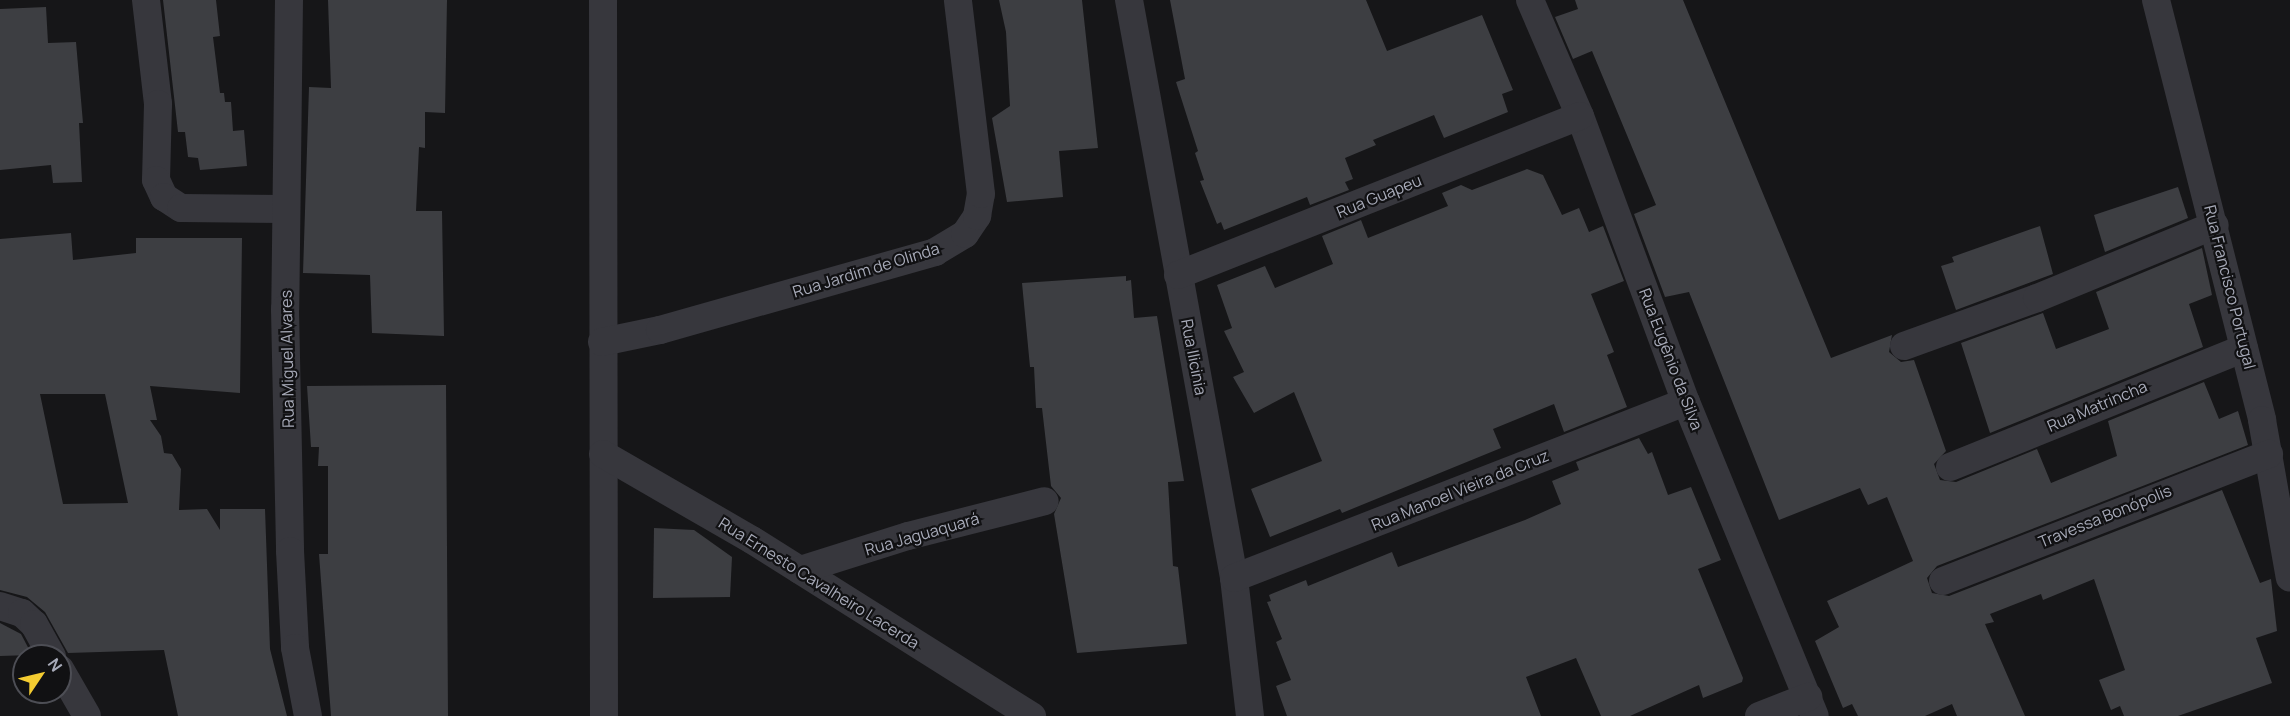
<!DOCTYPE html>
<html>
<head>
<meta charset="utf-8">
<style>
  body { margin:0 }
  #map { position:relative; width:2290px; height:716px; overflow:hidden; background:#161618; font-family:Manrope,sans-serif }
  div>[style] { position:absolute }
  .building>* { inset:0; background:#3d3e42 }
  .minor>* { height:28px; margin:-14px; padding:0 14px; transform-origin:14px; border-radius:14px; background:#37373d }
  span { translate:-50% -50%; white-space:nowrap; text-align:center; line-height:1.15; -webkit-text-stroke:4.5px #111113; paint-order:stroke }
  .street-label { font-size:16px; color:#a7aab8 }
  .north { position:absolute; left:12px; top:644px; width:60px; height:60px; box-sizing:border-box; background:#111113; border:2px solid #4d4e55; border-radius:50%; rotate:55deg; font-size:16px; font-weight:700; line-height:24px; text-align:center; color:#a7aab8 }
  .north::after { content:''; display:block; margin:auto; width:21px; height:27px; background:#f4cc31; clip-path:polygon(50% 0,100% 100%,50% 72%,0 100%) }
</style>
</head>
<body>
<div id="map">
  <div class="building">
    <i style="clip-path:polygon(163px 0,216px 0,220px 36px,213px 37px,220px 93px,224px 93px,225px 102px,231px 102px,233px 131px,244px 130px,247px 166px,200px 170px,198px 158px,188px 157px,185px 132px,178px 132px)"></i>
    <i style="clip-path:polygon(328px 0,447px 0,445px 113px,425px 112px,425px 148px,419px 147px,416px 211px,442px 211px,444px 336px,372px 333px,370px 275px,303px 273px,309px 87px,331px 88px)"></i>
    <i style="clip-path:polygon(999px 0,1082px 0,1098px 148px,1059px 151px,1063px 197px,1007px 202px,992px 118px,1010px 106px,1006px 32px)"></i>
    <i style="clip-path:polygon(1170px 0,1366px 0,1387px 51px,1482px 15px,1513px 90px,1502px 94px,1508px 112px,1444px 138px,1434px 115px,1373px 140px,1376px 145px,1345px 158px,1353px 179px,1345px 182px,1349px 190px,1310px 205px,1307px 197px,1224px 230px,1221px 222px,1217px 224px,1200px 181px,1204px 180px,1195px 153px,1198px 151px,1176px 82px,1185px 79px)"></i>
    <i style="clip-path:polygon(1575px 0,1683px 0,1831px 358px,1892px 335px,1889px 352px,1901px 362px,1914px 360px,1946px 451px,1934px 464px,1940px 480px,1956px 482px,2037px 449px,2051px 483px,2117px 456px,2108px 421px,2204px 382px,2219px 419px,2238px 411px,2248px 445px,1937px 566px,1927px 578px,1932px 593px,1949px 596px,2222px 490px,2260px 583px,2271px 579px,2277px 631px,2256px 638px,2272px 683px,2178px 716px,2124px 716px,2120px 706px,2111px 710px,2099px 680px,2125px 670px,2094px 579px,2043px 600px,2041px 594px,1990px 614px,1994px 622px,1985px 624px,2025px 716px,1957px 716px,1952px 704px,1925px 716px,1858px 716px,1852px 704px,1843px 708px,1815px 641px,1839px 627px,1827px 601px,1913px 561px,1887px 497px,1868px 505px,1860px 488px,1779px 520px,1689px 292px,1665px 297px,1634px 214px,1656px 205px,1592px 51px,1573px 59px,1555px 17px,1578px 9px)"></i>
    <i style="clip-path:polygon(46px 7px,48px 43px,76px 42px,83px 123px,79px 123px,82px 182px,53px 183px,51px 165px,0 170px,0 9px)"></i>
    <i style="clip-path:polygon(1527px 169px,1543px 175px,1562px 215px,1579px 208px,1589px 232px,1603px 226px,1624px 281px,1591px 294px,1614px 352px,1607px 355px,1627px 407px,1564px 432px,1554px 404px,1493px 429px,1501px 448px,1342px 513px,1340px 509px,1270px 537px,1251px 489px,1322px 461px,1294px 392px,1254px 413px,1233px 377px,1244px 372px,1224px 331px,1232px 328px,1217px 285px,1265px 266px,1275px 288px,1333px 264px,1322px 236px,1361px 220px,1368px 238px,1448px 206px,1442px 193px,1461px 185px,1472px 190px)"></i>
    <i style="clip-path:polygon(2178px 187px,2188px 218px,2105px 252px,2094px 215px)"></i>
    <i style="clip-path:polygon(2040px 226px,2053px 274px,1956px 310px,1941px 266px,1954px 262px,1952px 257px)"></i>
    <i style="clip-path:polygon(evenodd,71px 233px,73px 260px,136px 253px,136px 238px,242px 238px,240px 393px,150px 386px,157px 420px,150px 420px,161px 436px,164px 453px,172px 454px,181px 469px,179px 510px,207px 509px,220px 530px,220px 509px,265px 509px,270px 649px,287px 716px,178px 716px,164px 650px,68px 653px,45px 612px,27px 597px,0 590px,0 239px,71px 233px,40px 394px,105px 394px,128px 503px,63px 504px,40px 394px)"></i>
    <i style="clip-path:polygon(2202px 248px,2212px 295px,2189px 304px,2203px 347px,1990px 433px,1961px 343px,2043px 313px,2056px 349px,2109px 329px,2096px 292px)"></i>
    <i style="clip-path:polygon(1126px 276px,1126px 281px,1131px 280px,1134px 318px,1157px 316px,1184px 481px,1168px 482px,1173px 566px,1178px 567px,1187px 644px,1077px 653px,1054px 514px,1061px 498px,1051px 486px,1042px 408px,1036px 408px,1034px 367px,1030px 367px,1022px 283px)"></i>
    <i style="clip-path:polygon(446px 385px,448px 716px,331px 716px,319px 554px,328px 554px,328px 466px,318px 466px,319px 447px,311px 447px,307px 386px)"></i>
    <i style="clip-path:polygon(1639px 438px,1648px 454px,1652px 452px,1668px 495px,1691px 487px,1721px 560px,1698px 569px,1743px 678px,1742px 682px,1703px 698px,1699px 685px,1630px 716px,1601px 716px,1576px 658px,1526px 677px,1541px 716px,1287px 716px,1276px 686px,1291px 680px,1276px 642px,1282px 639px,1267px 602px,1271px 601px,1269px 595px,1306px 580px,1308px 586px,1392px 552px,1398px 567px,1525px 520px,1561px 504px,1552px 481px,1579px 470px,1576px 462px)"></i>
    <i style="clip-path:polygon(654px 528px,694px 530px,732px 557px,730px 597px,653px 598px)"></i>
    <i style="clip-path:polygon(0 623px,21px 634px,32px 655px,0 656px)"></i>
  </div>
  <div class="minor">
    <i style="left:146px;top:0;width:105px;rotate:83.4deg"></i>
    <i style="left:158px;top:104px;width:76px;rotate:91.5deg"></i>
    <i style="left:156px;top:180px;width:19px;rotate:65deg"></i>
    <i style="left:164px;top:197px;width:20px;rotate:33deg"></i>
    <i style="left:181px;top:208px;width:105px;rotate:0.5deg"></i>
    <i style="left:289px;top:0;width:309px;rotate:90.7deg"></i>
    <i style="left:285px;top:309px;width:242px;rotate:88.8deg"></i>
    <i style="left:290px;top:551px;width:97px;rotate:87deg"></i>
    <i style="left:295px;top:648px;width:69px;rotate:79.2deg"></i>
    <i style="left:603px;top:0;width:716px;rotate:89.92deg"></i>
    <i style="left:1129px;top:0;width:587px;rotate:79.7deg"></i>
    <i style="left:1234px;top:578px;width:139px;rotate:83.4deg"></i>
    <i style="left:1530px;top:0;width:126px;rotate:66.7deg"></i>
    <i style="left:1580px;top:116px;width:305px;rotate:69.7deg"></i>
    <i style="left:1686px;top:402px;width:339px;rotate:67.7deg"></i>
    <i style="left:2156px;top:0;width:433px;rotate:75.8deg"></i>
    <i style="left:2262px;top:420px;width:160px;rotate:80deg"></i>
    <i style="left:1178px;top:275px;width:432px;rotate:-21.6deg"></i>
    <i style="left:602px;top:342px;width:59px;rotate:-11.7deg"></i>
    <i style="left:660px;top:330px;width:286px;rotate:-15.8deg"></i>
    <i style="left:935px;top:252px;width:35px;rotate:-31deg"></i>
    <i style="left:965px;top:234px;width:22px;rotate:-56deg"></i>
    <i style="left:977px;top:216px;width:22px;rotate:-80deg"></i>
    <i style="left:981px;top:194px;width:195px;rotate:-96.8deg"></i>
    <i style="left:1904px;top:346px;width:141px;rotate:-19.8deg"></i>
    <i style="left:2037px;top:298px;width:192px;rotate:-22.3deg"></i>
    <i style="left:603px;top:454px;width:172px;rotate:30deg"></i>
    <i style="left:752px;top:540px;width:331px;rotate:32.2deg"></i>
    <i style="left:1950px;top:467px;width:317px;rotate:-22deg"></i>
    <i style="left:800px;top:570px;width:113px;rotate:-17.5deg"></i>
    <i style="left:908px;top:536px;width:141px;rotate:-14.3deg"></i>
    <i style="left:1234px;top:578px;width:485px;rotate:-21.3deg"></i>
    <i style="left:1943px;top:581px;width:350px;rotate:-21.3deg"></i>
    <i style="left:0;top:606px;width:23px;rotate:18deg"></i>
    <i style="left:22px;top:613px;width:16px;rotate:43deg"></i>
    <i style="left:34px;top:624px;width:37px;rotate:61deg"></i>
    <i style="left:60px;top:669px;width:54px;rotate:60.1deg"></i>
    <i style="left:1759px;top:716px;width:53px;rotate:-21.2deg"></i>
  </div>
  <div class="street-label">
    <span style="left:1379px;top:196px;rotate:-22deg">Rua Guapeu</span>
    <span style="left:866px;top:270px;rotate:-17deg">Rua Jardim de Olinda</span>
    <span style="left:2230px;top:287px;rotate:76deg">Rua Francisco Portugal</span>
    <span style="left:1194px;top:357px;rotate:79deg">Rua Ilicinia</span>
    <span style="left:287px;top:359px;rotate:-91deg">Rua Miguel Alvares</span>
    <span style="left:1671px;top:359px;rotate:69deg">Rua Eugênio da Silva</span>
    <span style="left:2097px;top:406px;rotate:-23deg">Rua Matrincha</span>
    <span style="left:1460px;top:490px;rotate:-22deg">Rua Manoel Vieira da Cruz</span>
    <span style="left:2105px;top:516px;rotate:-22deg">Travessa Bonópolis</span>
    <span style="left:922px;top:534px;rotate:-16deg">Rua Jaguaquará</span>
    <span style="left:819px;top:583px;rotate:32deg">Rua Ernesto Cavalheiro Lacerda</span>
  </div>
  <div class="north">N</div>
</div>
</body>
</html>
